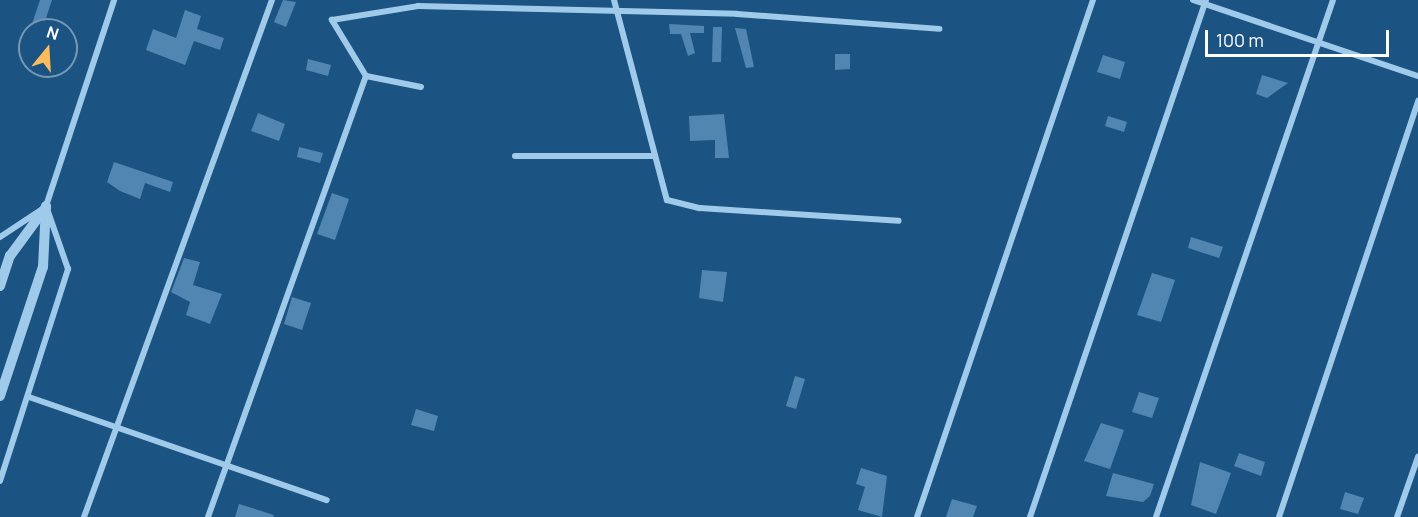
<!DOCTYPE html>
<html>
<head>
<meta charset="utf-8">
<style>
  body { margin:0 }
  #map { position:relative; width:1418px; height:517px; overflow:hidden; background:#1b5382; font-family:Manrope,sans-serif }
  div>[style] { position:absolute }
  .building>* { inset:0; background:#5086b1 }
  .minor>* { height:6px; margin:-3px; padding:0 3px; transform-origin:3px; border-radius:3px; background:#a0caea }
  .tertiary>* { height:10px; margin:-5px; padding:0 5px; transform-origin:5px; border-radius:5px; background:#a0caea }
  span { translate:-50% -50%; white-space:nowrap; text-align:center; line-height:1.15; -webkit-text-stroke:4.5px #1b5382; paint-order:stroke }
  .north { position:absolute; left:18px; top:18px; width:60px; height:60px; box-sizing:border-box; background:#1b5382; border:2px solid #7698b4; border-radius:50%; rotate:18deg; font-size:16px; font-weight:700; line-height:24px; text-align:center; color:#fff }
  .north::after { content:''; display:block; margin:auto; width:21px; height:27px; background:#fcbc5d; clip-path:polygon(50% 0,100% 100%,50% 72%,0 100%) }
  .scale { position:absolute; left:1205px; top:30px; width:184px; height:27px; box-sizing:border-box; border:3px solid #fff; border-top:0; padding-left:8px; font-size:18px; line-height:21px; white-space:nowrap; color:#fff; -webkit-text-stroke:4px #1b5382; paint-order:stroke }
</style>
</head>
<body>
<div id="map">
  <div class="building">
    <i style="clip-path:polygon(40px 0,52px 0,42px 30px,30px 30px)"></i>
    <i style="clip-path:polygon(283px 0,296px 2px,286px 27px,274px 22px)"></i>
    <i style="clip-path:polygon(185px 10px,201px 16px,197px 29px,224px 38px,220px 50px,194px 41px,185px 65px,146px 50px,153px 29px,176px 38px)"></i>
    <i style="clip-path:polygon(669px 24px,704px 26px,704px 33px,690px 33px,695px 53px,688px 56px,681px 34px,670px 34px)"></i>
    <i style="clip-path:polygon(713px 27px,722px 27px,721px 62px,712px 62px)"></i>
    <i style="clip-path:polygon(735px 28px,746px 29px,754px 67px,746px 68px)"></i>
    <i style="clip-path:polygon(835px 54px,850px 54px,850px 69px,835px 70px)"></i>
    <i style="clip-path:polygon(1103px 55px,1125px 62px,1120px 79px,1097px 72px)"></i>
    <i style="clip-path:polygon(308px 59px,331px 65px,328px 76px,306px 70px)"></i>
    <i style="clip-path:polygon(1262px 75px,1288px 83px,1267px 98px,1256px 94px)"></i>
    <i style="clip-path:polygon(258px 113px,285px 124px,279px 141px,251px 131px)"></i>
    <i style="clip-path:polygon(724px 114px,729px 158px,715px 158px,715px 140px,690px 141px,689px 116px)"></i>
    <i style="clip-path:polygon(1108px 116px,1127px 122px,1124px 132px,1105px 126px)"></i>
    <i style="clip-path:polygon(299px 147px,323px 153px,320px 163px,297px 157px)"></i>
    <i style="clip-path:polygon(114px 162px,173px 182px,170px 192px,145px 183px,140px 199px,120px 191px,107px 182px)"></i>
    <i style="clip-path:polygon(332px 193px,349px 199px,335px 240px,317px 234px)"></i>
    <i style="clip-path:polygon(1191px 237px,1223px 247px,1219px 258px,1188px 248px)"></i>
    <i style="clip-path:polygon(184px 258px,200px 262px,193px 285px,222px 294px,210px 324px,186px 315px,190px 302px,171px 292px)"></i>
    <i style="clip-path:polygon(702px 270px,727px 272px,723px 302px,699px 298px)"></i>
    <i style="clip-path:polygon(1152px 273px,1175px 280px,1161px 322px,1137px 315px)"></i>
    <i style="clip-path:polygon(292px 297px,311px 303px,302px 330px,284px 324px)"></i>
    <i style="clip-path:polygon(795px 376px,805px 379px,796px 409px,786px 406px)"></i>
    <i style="clip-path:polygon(1139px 392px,1159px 398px,1152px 418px,1132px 412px)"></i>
    <i style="clip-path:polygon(416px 409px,438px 416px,434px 431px,411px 425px)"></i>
    <i style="clip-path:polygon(1101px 423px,1124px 430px,1110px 469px,1084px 461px)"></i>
    <i style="clip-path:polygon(1239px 453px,1265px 462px,1261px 476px,1234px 466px)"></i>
    <i style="clip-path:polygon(1200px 462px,1231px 473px,1216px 514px,1191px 505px)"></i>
    <i style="clip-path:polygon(861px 468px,887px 476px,882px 517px,858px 510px,865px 487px,856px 484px)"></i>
    <i style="clip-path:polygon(1113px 473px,1154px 484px,1150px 496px,1143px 502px,1106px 496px)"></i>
    <i style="clip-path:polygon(1345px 492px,1364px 498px,1358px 514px,1340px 509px)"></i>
    <i style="clip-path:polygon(952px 499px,977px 506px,973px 517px,946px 517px)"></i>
    <i style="clip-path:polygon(239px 504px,274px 515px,273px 517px,235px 517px)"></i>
  </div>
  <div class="minor">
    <i style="left:614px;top:0;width:207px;rotate:75.2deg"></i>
    <i style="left:667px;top:200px;width:34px;rotate:14deg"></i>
    <i style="left:700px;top:208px;width:199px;rotate:3.7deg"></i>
    <i style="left:1193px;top:0;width:237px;rotate:18.7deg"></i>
    <i style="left:421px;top:87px;width:56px;rotate:-168.7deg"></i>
    <i style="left:366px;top:76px;width:66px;rotate:-121.3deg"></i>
    <i style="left:332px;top:20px;width:87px;rotate:-9.2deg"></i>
    <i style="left:418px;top:6px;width:319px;rotate:1.4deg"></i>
    <i style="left:737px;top:14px;width:203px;rotate:4.2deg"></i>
    <i style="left:515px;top:156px;width:140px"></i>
    <i style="left:0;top:237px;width:49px;rotate:-33.4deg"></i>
    <i style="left:29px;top:397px;width:315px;rotate:19.1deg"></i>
    <i style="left:0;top:481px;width:223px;rotate:-72.2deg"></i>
    <i style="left:68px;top:269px;width:67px;rotate:-109.2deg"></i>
    <i style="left:46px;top:206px;width:217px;rotate:-71.7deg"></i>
    <i style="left:84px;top:517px;width:550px;rotate:-70.02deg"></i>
    <i style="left:208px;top:517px;width:468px;rotate:-70.3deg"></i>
    <i style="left:917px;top:517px;width:546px;rotate:-71.2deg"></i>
    <i style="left:1030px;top:517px;width:546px;rotate:-71.2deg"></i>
    <i style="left:1156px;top:517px;width:546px;rotate:-71.1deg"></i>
    <i style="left:1279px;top:517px;width:439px;rotate:-71.5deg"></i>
    <i style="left:1397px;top:517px;width:64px;rotate:-70.7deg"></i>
  </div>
  <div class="tertiary">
    <i style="left:0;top:286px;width:32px;rotate:-72deg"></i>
    <i style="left:10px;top:256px;width:61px;rotate:-53.7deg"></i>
    <i style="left:0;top:396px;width:136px;rotate:-71.6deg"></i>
    <i style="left:43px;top:267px;width:61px;rotate:-87.2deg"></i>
  </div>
  <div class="north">N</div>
  <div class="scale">100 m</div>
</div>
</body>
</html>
